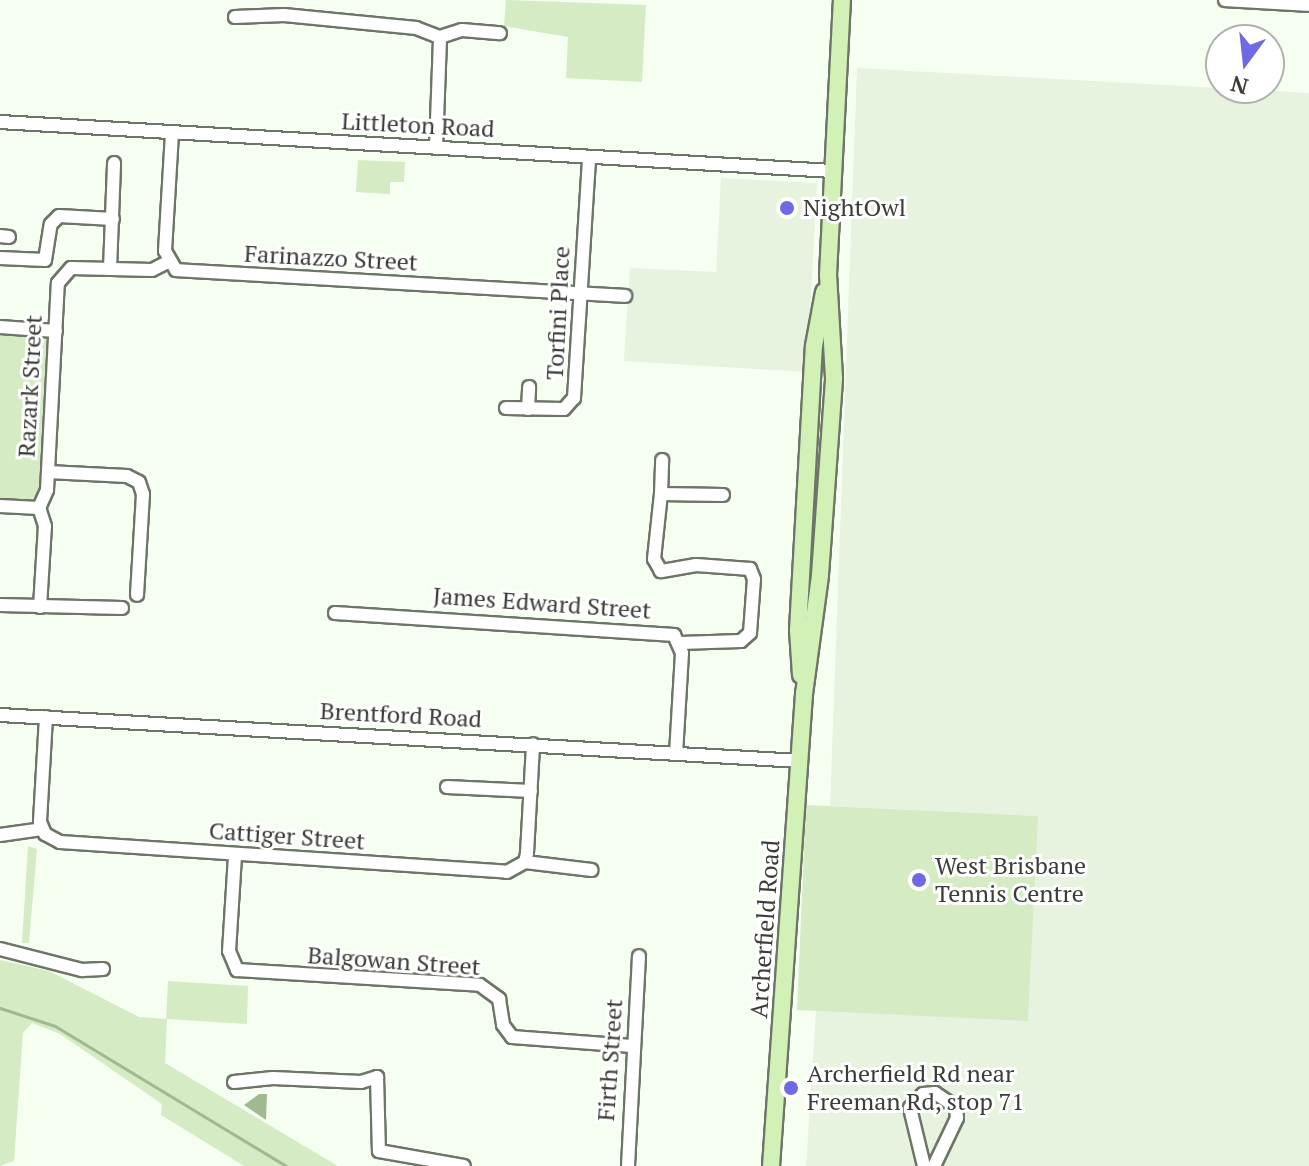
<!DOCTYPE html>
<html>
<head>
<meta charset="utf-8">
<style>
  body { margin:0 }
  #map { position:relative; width:1309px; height:1166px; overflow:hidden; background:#f6fef1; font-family:"PT Serif",serif }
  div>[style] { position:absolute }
  .built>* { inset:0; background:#e7f2df }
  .green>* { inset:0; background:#d5ebc4 }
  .water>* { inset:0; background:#a1b98e }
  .stream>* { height:3px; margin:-1.5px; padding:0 1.5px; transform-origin:1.5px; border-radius:1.5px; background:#a1b98e }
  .roads { filter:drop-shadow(2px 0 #6d7468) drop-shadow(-2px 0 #6d7468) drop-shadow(0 2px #6d7468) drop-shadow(0 -2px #6d7468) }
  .minor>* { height:12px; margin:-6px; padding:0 6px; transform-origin:6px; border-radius:6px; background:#fff }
  .major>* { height:16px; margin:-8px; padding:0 8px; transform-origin:8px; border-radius:8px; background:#d1f1b6 }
  .dots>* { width:22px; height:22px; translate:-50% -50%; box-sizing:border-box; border:4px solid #fff; border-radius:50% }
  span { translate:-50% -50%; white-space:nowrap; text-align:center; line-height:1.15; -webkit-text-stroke:6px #fff; paint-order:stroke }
  .street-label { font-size:24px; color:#3b3e38 }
  .poi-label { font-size:24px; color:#3b3e38 }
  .left { translate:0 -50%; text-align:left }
  .north { position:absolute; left:1205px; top:24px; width:80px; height:80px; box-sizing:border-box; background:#fff; border:2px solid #b1b2af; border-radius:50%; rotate:195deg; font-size:22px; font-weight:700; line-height:32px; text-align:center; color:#3b3e38 }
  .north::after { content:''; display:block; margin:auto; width:28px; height:36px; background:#7069e4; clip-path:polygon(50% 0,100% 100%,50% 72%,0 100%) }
</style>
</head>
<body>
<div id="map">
  <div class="built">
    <i style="clip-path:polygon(857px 68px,1309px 93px,1309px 1166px,806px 1166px,816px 1011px,1028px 1020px,1037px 816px,830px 806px)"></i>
    <i style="clip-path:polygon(721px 178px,817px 183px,807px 372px,624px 361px,630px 268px,716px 272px)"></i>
  </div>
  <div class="green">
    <i style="clip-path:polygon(506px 0,646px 5px,642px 82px,566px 78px,568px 37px,504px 26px)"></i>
    <i style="clip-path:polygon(358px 160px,405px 162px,404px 182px,390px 182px,390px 194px,356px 192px)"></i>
    <i style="clip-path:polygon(0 334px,47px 337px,41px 484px,36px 497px,23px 502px,0 501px)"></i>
    <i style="clip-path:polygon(806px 805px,1038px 816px,1028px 1021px,797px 1010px)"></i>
    <i style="clip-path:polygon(28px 846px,37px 849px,29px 943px,22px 943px)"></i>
    <i style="clip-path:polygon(0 960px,49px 971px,139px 1017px,166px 1019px,168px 981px,248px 986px,247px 1024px,167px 1019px,165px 1063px,338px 1166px,244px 1166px,161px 1115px,162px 1104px,60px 1034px,32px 1023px,23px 1033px,14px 1161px,0 1166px)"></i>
  </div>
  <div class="water">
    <i style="clip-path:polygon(259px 1094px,267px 1094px,266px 1120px,244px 1105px)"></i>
  </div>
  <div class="stream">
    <i style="left:0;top:1008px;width:58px;rotate:18.1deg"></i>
    <i style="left:55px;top:1026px;width:270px;rotate:31.2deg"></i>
  </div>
  <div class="roads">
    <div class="minor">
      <i style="left:1225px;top:0;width:84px;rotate:3.4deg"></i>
      <i style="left:235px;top:17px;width:49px;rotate:-2.3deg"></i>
      <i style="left:284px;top:15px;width:133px;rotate:5.6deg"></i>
      <i style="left:416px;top:28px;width:26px;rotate:21deg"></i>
      <i style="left:440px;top:37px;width:23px;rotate:-18deg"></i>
      <i style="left:462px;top:30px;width:38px;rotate:5deg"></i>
      <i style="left:0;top:122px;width:834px;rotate:3.37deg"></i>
      <i style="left:172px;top:133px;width:118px;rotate:93.4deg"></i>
      <i style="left:165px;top:251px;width:22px;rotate:60deg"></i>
      <i style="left:176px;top:270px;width:450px;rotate:3.3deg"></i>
      <i style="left:436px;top:148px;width:111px;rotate:-87.9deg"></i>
      <i style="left:0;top:236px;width:9px;rotate:6deg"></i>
      <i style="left:0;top:258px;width:45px;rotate:2.5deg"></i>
      <i style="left:45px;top:260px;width:36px;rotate:-81deg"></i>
      <i style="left:51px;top:224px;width:11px;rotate:-45deg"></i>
      <i style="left:59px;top:216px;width:54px;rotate:3.2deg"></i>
      <i style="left:110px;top:269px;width:106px;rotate:-87.8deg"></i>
      <i style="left:0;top:327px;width:56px;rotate:4.1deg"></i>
      <i style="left:506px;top:408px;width:58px;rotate:1deg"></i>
      <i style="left:564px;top:409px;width:15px;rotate:-48deg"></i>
      <i style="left:574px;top:398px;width:241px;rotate:-86.4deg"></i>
      <i style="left:528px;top:409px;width:22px;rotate:-87deg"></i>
      <i style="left:48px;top:472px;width:79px;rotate:2.9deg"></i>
      <i style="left:127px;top:476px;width:13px;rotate:27deg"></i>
      <i style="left:139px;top:482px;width:13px;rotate:72deg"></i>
      <i style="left:143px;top:494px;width:101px;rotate:93.4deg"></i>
      <i style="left:661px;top:494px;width:34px;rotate:-88deg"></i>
      <i style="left:0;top:506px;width:39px;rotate:3deg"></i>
      <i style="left:0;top:605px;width:122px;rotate:1.4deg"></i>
      <i style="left:40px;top:607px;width:81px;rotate:-86.5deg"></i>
      <i style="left:45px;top:526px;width:19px;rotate:-108deg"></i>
      <i style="left:39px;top:508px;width:20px;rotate:-66deg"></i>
      <i style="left:47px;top:490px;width:207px;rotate:-87deg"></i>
      <i style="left:58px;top:283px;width:20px;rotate:-49deg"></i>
      <i style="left:71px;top:268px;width:81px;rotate:1.4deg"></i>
      <i style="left:152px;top:270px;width:18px;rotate:-27deg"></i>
      <i style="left:335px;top:613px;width:340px;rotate:3.7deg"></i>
      <i style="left:674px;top:635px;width:20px;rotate:66deg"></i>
      <i style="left:682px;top:653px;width:100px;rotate:93.4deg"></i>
      <i style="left:680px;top:643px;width:61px;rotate:-1.9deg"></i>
      <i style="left:741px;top:641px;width:12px;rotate:-42deg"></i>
      <i style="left:750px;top:633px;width:54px;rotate:-85.8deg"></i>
      <i style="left:754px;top:579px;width:11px;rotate:-112deg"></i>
      <i style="left:750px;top:569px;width:54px;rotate:-175.8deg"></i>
      <i style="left:696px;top:565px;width:36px;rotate:170deg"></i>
      <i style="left:661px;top:571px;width:14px;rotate:-120deg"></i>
      <i style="left:654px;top:559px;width:65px;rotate:-83.9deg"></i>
      <i style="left:661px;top:494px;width:62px;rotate:0.9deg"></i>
      <i style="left:0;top:715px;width:801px;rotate:3.29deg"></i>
      <i style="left:46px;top:717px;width:105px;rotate:93.3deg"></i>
      <i style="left:40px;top:822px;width:13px;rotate:67deg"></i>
      <i style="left:45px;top:834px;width:17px;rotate:28deg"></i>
      <i style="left:60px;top:842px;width:448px;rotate:3.8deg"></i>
      <i style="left:507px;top:872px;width:21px;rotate:-29deg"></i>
      <i style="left:525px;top:862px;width:9px;rotate:-77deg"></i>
      <i style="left:527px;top:853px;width:109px;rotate:-86.8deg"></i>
      <i style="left:447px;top:787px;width:84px;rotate:2.7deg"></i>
      <i style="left:0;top:835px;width:42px;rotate:-8.1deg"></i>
      <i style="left:235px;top:856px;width:95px;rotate:93.6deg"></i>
      <i style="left:229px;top:951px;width:21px;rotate:67deg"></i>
      <i style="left:237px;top:970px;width:243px;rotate:3.5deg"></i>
      <i style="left:480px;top:985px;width:24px;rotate:36deg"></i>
      <i style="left:499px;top:999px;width:26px;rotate:81deg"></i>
      <i style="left:503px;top:1025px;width:15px;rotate:53deg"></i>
      <i style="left:512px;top:1037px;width:120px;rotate:4.3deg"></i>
      <i style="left:525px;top:862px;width:67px;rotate:6.8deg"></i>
      <i style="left:0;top:949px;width:85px;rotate:14.4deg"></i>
      <i style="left:82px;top:970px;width:21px;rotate:-3deg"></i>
      <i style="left:234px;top:1082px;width:39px;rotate:-6deg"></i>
      <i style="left:273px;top:1078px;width:88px;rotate:2.6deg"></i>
      <i style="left:361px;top:1082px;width:17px;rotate:-17deg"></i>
      <i style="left:377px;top:1077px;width:74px;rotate:88.5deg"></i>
      <i style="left:379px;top:1151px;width:86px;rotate:10deg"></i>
      <i style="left:628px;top:1166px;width:210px;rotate:-87deg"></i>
      <i style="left:924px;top:1166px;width:60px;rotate:-103.6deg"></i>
      <i style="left:910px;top:1108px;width:19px;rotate:-47deg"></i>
      <i style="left:923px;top:1094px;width:12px;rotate:-5deg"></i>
      <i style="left:935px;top:1093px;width:25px;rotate:34deg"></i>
      <i style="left:956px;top:1107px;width:11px;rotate:85deg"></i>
      <i style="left:957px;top:1118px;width:53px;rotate:115.6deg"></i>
    </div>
    <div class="major">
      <i style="left:801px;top:675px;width:45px;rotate:-93.8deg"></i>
      <i style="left:798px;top:630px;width:284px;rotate:-86.8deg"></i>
      <i style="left:814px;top:346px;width:55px;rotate:-79.5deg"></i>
      <i style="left:771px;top:1166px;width:473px;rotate:-86deg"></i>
      <i style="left:804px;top:694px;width:120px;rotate:-82.3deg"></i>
      <i style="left:820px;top:575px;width:197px;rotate:-85.9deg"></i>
      <i style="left:834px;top:378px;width:103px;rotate:-93.3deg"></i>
      <i style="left:828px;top:275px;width:275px;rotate:-87.1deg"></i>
    </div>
  </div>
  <div class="dots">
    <i style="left:787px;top:208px;background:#7069e4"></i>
    <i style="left:919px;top:880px;background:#7069e4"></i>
    <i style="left:791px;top:1088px;background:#7069e4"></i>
  </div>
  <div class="street-label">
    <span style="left:418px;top:125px;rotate:3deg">Littleton Road</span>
    <span style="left:331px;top:258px;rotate:3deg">Farinazzo Street</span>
    <span style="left:558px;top:313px;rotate:-87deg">Torfini Place</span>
    <span style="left:30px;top:386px;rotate:-87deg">Razark Street</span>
    <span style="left:542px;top:603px;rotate:4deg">James Edward Street</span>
    <span style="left:401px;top:715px;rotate:3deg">Brentford Road</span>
    <span style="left:287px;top:836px;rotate:4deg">Cattiger Street</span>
    <span style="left:765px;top:929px;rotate:-86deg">Archerfield Road</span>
    <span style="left:394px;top:961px;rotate:4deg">Balgowan Street</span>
    <span style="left:610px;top:1060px;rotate:-86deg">Firth Street</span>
  </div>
  <div class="poi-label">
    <span class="left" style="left:803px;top:208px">NightOwl</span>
    <span class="left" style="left:935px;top:880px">West Brisbane<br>Tennis Centre</span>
    <span class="left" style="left:807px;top:1088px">Archerfield Rd near<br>Freeman Rd, stop 71</span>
  </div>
  <div class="north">N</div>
</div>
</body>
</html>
